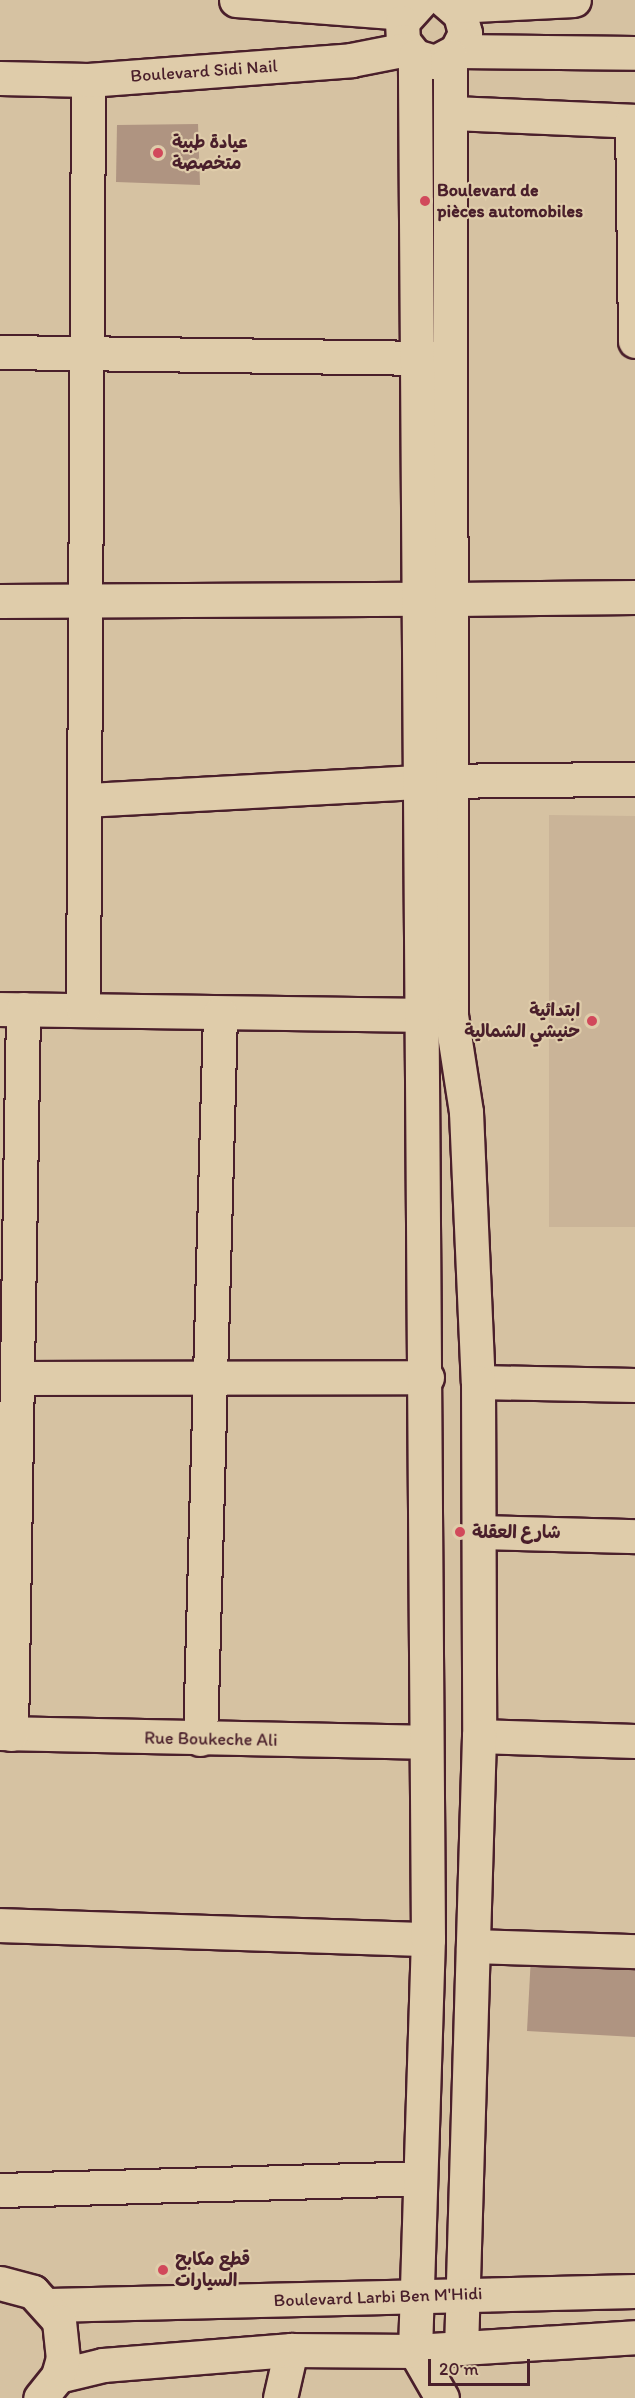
<!DOCTYPE html>
<html>
<head>
<meta charset="utf-8">
<style>
  body { margin:0 }
  #map { position:relative; width:635px; height:2398px; overflow:hidden; background:#d6c2a2; font-family:Itim,"Playpen Sans Arabic",sans-serif }
  div>[style] { position:absolute }
  .built>* { inset:0; background:#cab498 }
  .building>* { inset:0; background:#af9481 }
  .roads { filter:drop-shadow(2px 0 #4a1f2b) drop-shadow(-2px 0 #4a1f2b) drop-shadow(0 2px #4a1f2b) drop-shadow(0 -2px #4a1f2b) }
  .street>* { height:33px; margin:-16.5px; padding:0 16.5px; transform-origin:16.5px; border-radius:16.5px; background:#dfccaa }
  .secondary>* { height:33px; margin:-16.5px; padding:0 16.5px; transform-origin:16.5px; border-radius:16.5px; background:#dfccaa }
  .primary>* { height:33px; margin:-16.5px; padding:0 16.5px; transform-origin:16.5px; border-radius:16.5px; background:#dfccaa }
  .dots>* { width:16px; height:16px; translate:-50% -50%; box-sizing:border-box; border:3px solid #dfccaa; border-radius:50% }
  span { translate:-50% -50%; white-space:nowrap; text-align:center; line-height:1.15; -webkit-text-stroke:4.5px #dfccaa; paint-order:stroke }
  .street-label { font-size:18px; color:#4a1f2b }
  .poi-label { font-size:18px; color:#4a1f2b; font-weight:700 }
  .left { translate:0 -50%; text-align:left }
  .right { translate:-100% -50%; text-align:right }
  .scale { position:absolute; left:428px; top:2359px; width:102px; height:27px; box-sizing:border-box; border:3px solid #4a1f2b; border-top:0; padding-left:8px; font-size:18px; line-height:21px; white-space:nowrap; color:#4a1f2b; -webkit-text-stroke:4px #dfccaa; paint-order:stroke }
</style>
</head>
<body>
<div id="map">
  <div class="built">
    <i style="clip-path:polygon(549px 815px,635px 816px,635px 1227px,549px 1227px)"></i>
  </div>
  <div class="building">
    <i style="clip-path:polygon(198px 124px,200px 185px,116px 182px,117px 125px)"></i>
    <i style="clip-path:polygon(531px 1956px,635px 1960px,635px 2037px,527px 2031px)"></i>
  </div>
  <div class="roads">
    <div class="street">
      <i style="left:452px;top:113px;width:183px;rotate:2.5deg"></i>
      <i style="left:632px;top:121px;width:220px;rotate:89.2deg"></i>
      <i style="left:0;top:352px;width:447px;rotate:0.8deg"></i>
      <i style="left:454px;top:599px;width:181px;rotate:-0.6deg"></i>
      <i style="left:0;top:601px;width:418px;rotate:-0.3deg"></i>
      <i style="left:87px;top:800px;width:333px;rotate:-3.1deg"></i>
      <i style="left:0;top:1009px;width:449px;rotate:0.8deg"></i>
      <i style="left:83px;top:1009px;width:929px;rotate:-89.69deg"></i>
      <i style="left:17px;top:1378px;width:410px;rotate:-0.1deg"></i>
      <i style="left:478px;top:1382px;width:157px;rotate:1.1deg"></i>
      <i style="left:478px;top:1532px;width:157px;rotate:1.5deg"></i>
      <i style="left:0;top:1733px;width:422px;rotate:1.2deg"></i>
      <i style="left:11px;top:1734px;width:725px;rotate:-89.05deg"></i>
      <i style="left:479px;top:1736px;width:156px;rotate:1.8deg"></i>
      <i style="left:200px;top:1739px;width:726px;rotate:-88.42deg"></i>
      <i style="left:0;top:1925px;width:428px;rotate:1.9deg"></i>
      <i style="left:473px;top:1946px;width:162px;rotate:1.8deg"></i>
      <i style="left:0;top:2190px;width:419px;rotate:-1.6deg"></i>
      <i style="left:415px;top:2351px;width:54px;rotate:60.1deg"></i>
      <i style="left:280px;top:2398px;width:49px;rotate:-77.1deg"></i>
    </div>
    <div class="secondary">
      <i style="left:236px;top:0;width:170px;rotate:4.4deg"></i>
      <i style="left:422px;top:0;width:30px;rotate:132deg"></i>
      <i style="left:402px;top:22px;width:19px;rotate:87deg"></i>
      <i style="left:403px;top:41px;width:19px;rotate:51deg"></i>
      <i style="left:415px;top:56px;width:21px;rotate:17deg"></i>
      <i style="left:435px;top:62px;width:24px;rotate:-28deg"></i>
      <i style="left:456px;top:51px;width:20px;rotate:-63deg"></i>
      <i style="left:465px;top:33px;width:20px;rotate:-105deg"></i>
      <i style="left:460px;top:14px;width:21px;rotate:-139deg"></i>
      <i style="left:454px;top:6px;width:120px;rotate:-2.9deg"></i>
      <i style="left:456px;top:51px;width:179px;rotate:0.6deg"></i>
      <i style="left:450px;top:56px;width:959px;rotate:89.94deg"></i>
      <i style="left:451px;top:1015px;width:98px;rotate:81.2deg"></i>
      <i style="left:466px;top:1112px;width:270px;rotate:87.5deg"></i>
      <i style="left:478px;top:1382px;width:354px;rotate:89.8deg"></i>
      <i style="left:479px;top:1736px;width:612px;rotate:91.68deg"></i>
      <i style="left:0;top:78px;width:88px;rotate:1.3deg"></i>
      <i style="left:88px;top:80px;width:264px;rotate:-4.3deg"></i>
      <i style="left:351px;top:60px;width:57px;rotate:-11.1deg"></i>
      <i style="left:430px;top:781px;width:205px;rotate:-0.6deg"></i>
      <i style="left:49px;top:2305px;width:586px;rotate:-1.37deg"></i>
      <i style="left:415px;top:2351px;width:412px;rotate:-88.2deg"></i>
      <i style="left:428px;top:1939px;width:1883px;rotate:-90.4deg"></i>
      <i style="left:58px;top:2376px;width:46px;rotate:-13.7deg"></i>
      <i style="left:103px;top:2365px;width:189px;rotate:-4.6deg"></i>
      <i style="left:291px;top:2350px;width:124px;rotate:0.5deg"></i>
      <i style="left:415px;top:2351px;width:220px;rotate:-3.6deg"></i>
    </div>
    <div class="primary">
      <i style="left:0;top:2283px;width:34px;rotate:15deg"></i>
      <i style="left:33px;top:2292px;width:39px;rotate:48deg"></i>
      <i style="left:59px;top:2321px;width:37px;rotate:84deg"></i>
      <i style="left:63px;top:2358px;width:19px;rotate:106deg"></i>
      <i style="left:58px;top:2376px;width:28px;rotate:129deg"></i>
    </div>
  </div>
  <div class="dots">
    <i style="left:158px;top:153px;background:#d1495b"></i>
    <i style="left:425px;top:201px;background:#d1495b"></i>
    <i style="left:592px;top:1021px;background:#d1495b"></i>
    <i style="left:460px;top:1532px;background:#d1495b"></i>
    <i style="left:163px;top:2270px;background:#d1495b"></i>
  </div>
  <div class="street-label">
    <span style="left:204px;top:71px;rotate:-4deg">Boulevard Sidi Nail</span>
    <span style="left:211px;top:1739px;rotate:1deg">Rue Boukeche Ali</span>
    <span style="left:378px;top:2297px;rotate:-2deg">Boulevard Larbi Ben M'Hidi</span>
  </div>
  <div class="poi-label">
    <span class="left" style="left:172px;top:153px">عيادة طبية<br>متخصصة</span>
    <span class="left" style="left:437px;top:201px">Boulevard de<br>pièces automobiles</span>
    <span class="right" style="left:580px;top:1021px">ابتدائية<br>حنيشي الشمالية</span>
    <span class="left" style="left:472px;top:1532px">شارع العقلة</span>
    <span class="left" style="left:175px;top:2270px">قطع مكابح<br>السيارات</span>
  </div>
  <div class="scale">20 m</div>
</div>
</body>
</html>
